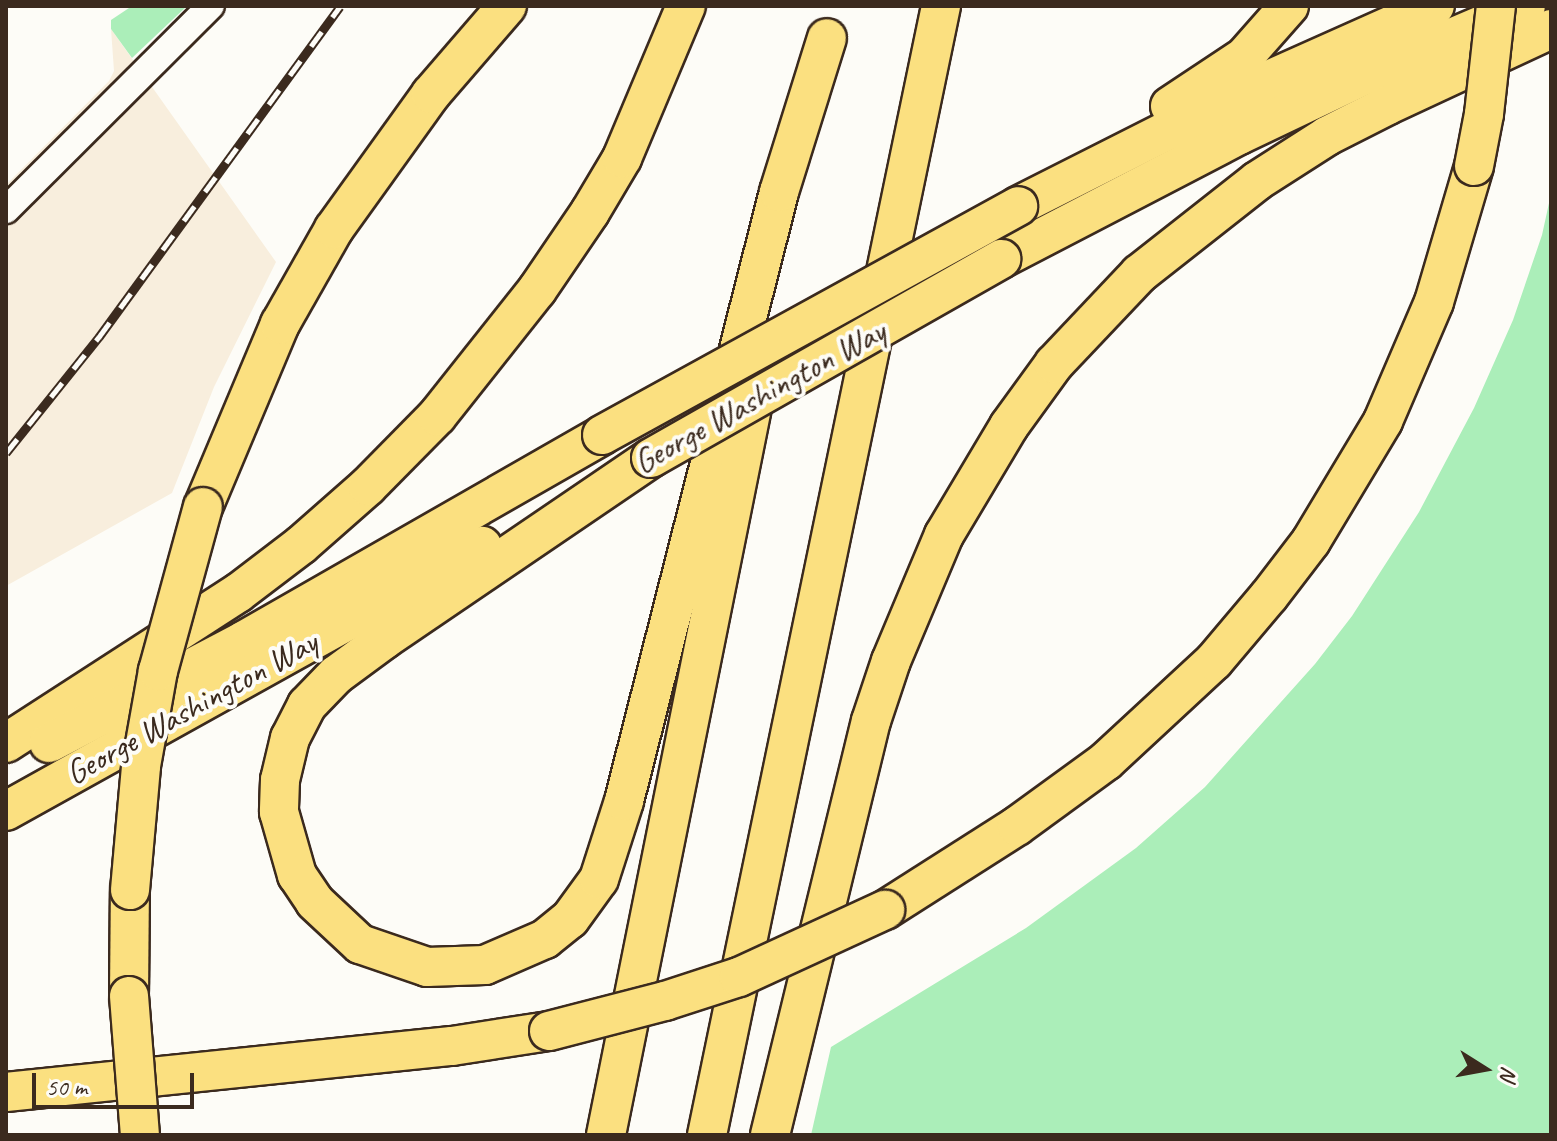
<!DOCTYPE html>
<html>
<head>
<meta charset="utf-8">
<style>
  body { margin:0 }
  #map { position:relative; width:1557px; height:1141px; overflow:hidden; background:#fdfcf7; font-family:Caveat,sans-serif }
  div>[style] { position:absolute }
  .built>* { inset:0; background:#f8eedd }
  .green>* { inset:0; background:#abeeb9 }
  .roads { filter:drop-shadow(2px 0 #3b2a1e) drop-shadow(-2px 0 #3b2a1e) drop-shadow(0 2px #3b2a1e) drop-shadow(0 -2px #3b2a1e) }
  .minor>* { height:26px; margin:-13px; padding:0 13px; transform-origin:13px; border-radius:13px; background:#fdfcf7 }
  .highway>* { height:38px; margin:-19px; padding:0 19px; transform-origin:19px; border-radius:19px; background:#fbe080 }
  .rail>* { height:9px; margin-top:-4.5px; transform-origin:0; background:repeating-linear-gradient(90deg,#fdfcf7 0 18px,#3b2a1e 0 36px); box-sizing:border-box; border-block:2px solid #3b2a1e }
  .bridges { filter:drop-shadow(2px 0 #3b2a1e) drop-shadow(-2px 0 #3b2a1e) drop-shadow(0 2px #3b2a1e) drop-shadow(0 -2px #3b2a1e) }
  .highway-bridge>* { height:38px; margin:-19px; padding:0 19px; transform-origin:19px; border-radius:19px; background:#fbe080 }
  span { translate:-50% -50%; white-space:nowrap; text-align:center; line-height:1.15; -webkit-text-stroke:8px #fdfcf7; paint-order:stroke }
  .street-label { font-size:34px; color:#3b2a1e }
  .frame { position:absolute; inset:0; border:8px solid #3b2a1e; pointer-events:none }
  .north { position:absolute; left:1445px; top:1029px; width:80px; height:80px; -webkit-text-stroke:6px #fdfcf7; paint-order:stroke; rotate:101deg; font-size:22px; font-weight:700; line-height:32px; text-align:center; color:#3b2a1e }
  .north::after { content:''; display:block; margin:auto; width:28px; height:36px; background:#3b2a1e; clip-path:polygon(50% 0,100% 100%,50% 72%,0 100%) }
  .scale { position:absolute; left:32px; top:1073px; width:162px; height:36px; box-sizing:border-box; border:4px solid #3b2a1e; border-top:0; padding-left:10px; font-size:24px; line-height:28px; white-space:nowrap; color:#3b2a1e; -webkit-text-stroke:6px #fdfcf7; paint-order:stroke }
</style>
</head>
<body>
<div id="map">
  <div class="built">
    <i style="clip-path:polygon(111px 29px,276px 262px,214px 387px,172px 493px,6px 586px,6px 185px,109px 81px,114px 71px)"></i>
  </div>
  <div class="green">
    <i style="clip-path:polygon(132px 6px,187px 6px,132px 58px,111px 29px,111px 20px)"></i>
    <i style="clip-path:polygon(1551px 194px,1551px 1135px,811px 1135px,831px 1047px,1026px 928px,1136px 848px,1205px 787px,1315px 664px,1352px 616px,1419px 512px,1474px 408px,1513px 320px,1542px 235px)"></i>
  </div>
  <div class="roads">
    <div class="minor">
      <i style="left:6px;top:210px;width:289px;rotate:-44.9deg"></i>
    </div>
    <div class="highway">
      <i style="left:1170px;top:106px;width:89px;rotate:-33.5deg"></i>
      <i style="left:1244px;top:57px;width:68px;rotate:-48.6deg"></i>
      <i style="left:1018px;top:206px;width:275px;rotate:-26.8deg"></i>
      <i style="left:1264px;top:82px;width:187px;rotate:-24deg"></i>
      <i style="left:1001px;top:259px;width:268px;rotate:-27.5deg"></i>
      <i style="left:1239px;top:135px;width:140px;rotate:-25.5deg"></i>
      <i style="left:1365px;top:75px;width:175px;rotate:-23.2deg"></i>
      <i style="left:651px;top:458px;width:322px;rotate:145.8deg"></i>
      <i style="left:385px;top:639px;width:61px;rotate:143.7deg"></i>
      <i style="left:336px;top:675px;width:42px;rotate:134deg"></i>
      <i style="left:307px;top:705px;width:37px;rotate:117deg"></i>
      <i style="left:290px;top:738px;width:43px;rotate:103.4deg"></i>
      <i style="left:280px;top:780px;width:32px;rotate:92deg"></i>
      <i style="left:279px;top:812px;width:66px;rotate:74.1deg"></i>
      <i style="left:297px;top:875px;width:32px;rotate:56deg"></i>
      <i style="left:315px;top:902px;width:62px;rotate:43deg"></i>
      <i style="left:360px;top:944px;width:71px;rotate:18.9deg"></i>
      <i style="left:427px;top:967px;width:58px;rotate:-2deg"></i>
      <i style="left:485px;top:965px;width:65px;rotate:-23.4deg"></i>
      <i style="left:545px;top:939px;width:32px;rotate:-39deg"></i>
      <i style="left:570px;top:919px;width:49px;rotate:-54.1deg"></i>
      <i style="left:599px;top:879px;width:82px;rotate:-72.2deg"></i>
      <i style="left:624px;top:801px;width:628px;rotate:-75.72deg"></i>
      <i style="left:779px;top:192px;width:161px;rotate:-72.7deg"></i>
      <i style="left:203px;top:507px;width:199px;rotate:-67.2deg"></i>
      <i style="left:280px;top:324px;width:109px;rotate:-60.4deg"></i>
      <i style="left:334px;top:229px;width:166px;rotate:-54.3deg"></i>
      <i style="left:431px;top:94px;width:116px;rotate:-49.2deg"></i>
      <i style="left:6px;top:743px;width:276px;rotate:-32.9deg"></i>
      <i style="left:238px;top:593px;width:79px;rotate:-37.3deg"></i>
      <i style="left:301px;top:545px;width:89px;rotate:-41.4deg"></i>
      <i style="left:368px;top:486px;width:98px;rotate:-45.4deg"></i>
      <i style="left:437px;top:416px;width:161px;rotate:-51.6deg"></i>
      <i style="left:537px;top:290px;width:94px;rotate:-55.8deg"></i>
      <i style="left:590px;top:212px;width:63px;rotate:-59.3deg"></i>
      <i style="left:622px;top:158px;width:165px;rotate:-67.2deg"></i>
      <i style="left:49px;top:743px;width:219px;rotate:-27.7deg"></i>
      <i style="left:243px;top:641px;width:414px;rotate:-29.8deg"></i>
      <i style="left:6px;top:811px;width:545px;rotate:-29.11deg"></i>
      <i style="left:885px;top:910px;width:156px;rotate:-32.5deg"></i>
      <i style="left:1017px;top:826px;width:110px;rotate:-36.1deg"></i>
      <i style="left:1106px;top:761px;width:147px;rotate:-42.8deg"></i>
      <i style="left:1214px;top:661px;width:85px;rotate:-49.8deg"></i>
      <i style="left:1269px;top:596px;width:69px;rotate:-52.6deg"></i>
      <i style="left:1311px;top:541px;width:140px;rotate:-59deg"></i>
      <i style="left:1383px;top:421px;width:129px;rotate:-66.8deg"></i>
      <i style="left:1434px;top:302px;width:142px;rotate:-73.6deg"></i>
      <i style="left:129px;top:996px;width:106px;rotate:-89.5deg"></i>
      <i style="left:6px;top:1092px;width:448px;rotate:-5.9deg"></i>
      <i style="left:452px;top:1046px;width:98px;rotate:-8.8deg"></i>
      <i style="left:606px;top:1135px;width:777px;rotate:-78.65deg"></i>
      <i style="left:707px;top:1135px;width:1153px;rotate:-78.29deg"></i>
      <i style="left:770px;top:1135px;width:426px;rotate:-76.3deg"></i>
      <i style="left:871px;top:721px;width:63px;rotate:-71.6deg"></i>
      <i style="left:891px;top:661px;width:137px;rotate:-67.2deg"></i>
      <i style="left:944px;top:535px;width:127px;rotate:-59.2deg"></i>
      <i style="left:1009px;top:426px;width:77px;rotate:-54deg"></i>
      <i style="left:1054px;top:364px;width:124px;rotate:-46.6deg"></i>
      <i style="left:1139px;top:274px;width:150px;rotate:-38.2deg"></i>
      <i style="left:1257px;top:181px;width:83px;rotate:-32.7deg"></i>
      <i style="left:1327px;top:136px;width:68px;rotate:-26.9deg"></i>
      <i style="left:1388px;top:105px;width:180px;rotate:-25deg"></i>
    </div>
  </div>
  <div class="rail">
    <i style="left:6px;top:453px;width:149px;rotate:-51.3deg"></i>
    <i style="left:99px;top:337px;width:409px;rotate:-53.9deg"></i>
  </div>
  <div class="bridges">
    <div class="highway-bridge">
      <i style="left:1474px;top:166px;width:53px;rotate:-79.1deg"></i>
      <i style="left:1484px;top:114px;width:109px;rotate:-83.7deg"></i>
      <i style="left:602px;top:435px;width:475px;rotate:-28.8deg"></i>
      <i style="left:651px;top:458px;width:403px;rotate:-29.6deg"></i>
      <i style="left:130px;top:890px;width:124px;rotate:-84.9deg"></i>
      <i style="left:141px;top:766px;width:97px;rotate:-79.9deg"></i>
      <i style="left:158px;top:671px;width:170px;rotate:-74.7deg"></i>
      <i style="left:129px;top:996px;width:139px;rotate:85.5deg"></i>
      <i style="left:549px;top:1031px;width:120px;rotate:-14.5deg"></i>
      <i style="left:665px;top:1001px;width:78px;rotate:-18deg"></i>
      <i style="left:739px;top:977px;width:161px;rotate:-24.7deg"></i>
    </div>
  </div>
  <div class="street-label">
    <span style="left:759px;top:396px;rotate:-29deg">George Washington Way</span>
    <span style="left:191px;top:707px;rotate:-29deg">George Washington Way</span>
  </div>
  <div class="frame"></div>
  <div class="north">N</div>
  <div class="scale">50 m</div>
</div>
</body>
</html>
